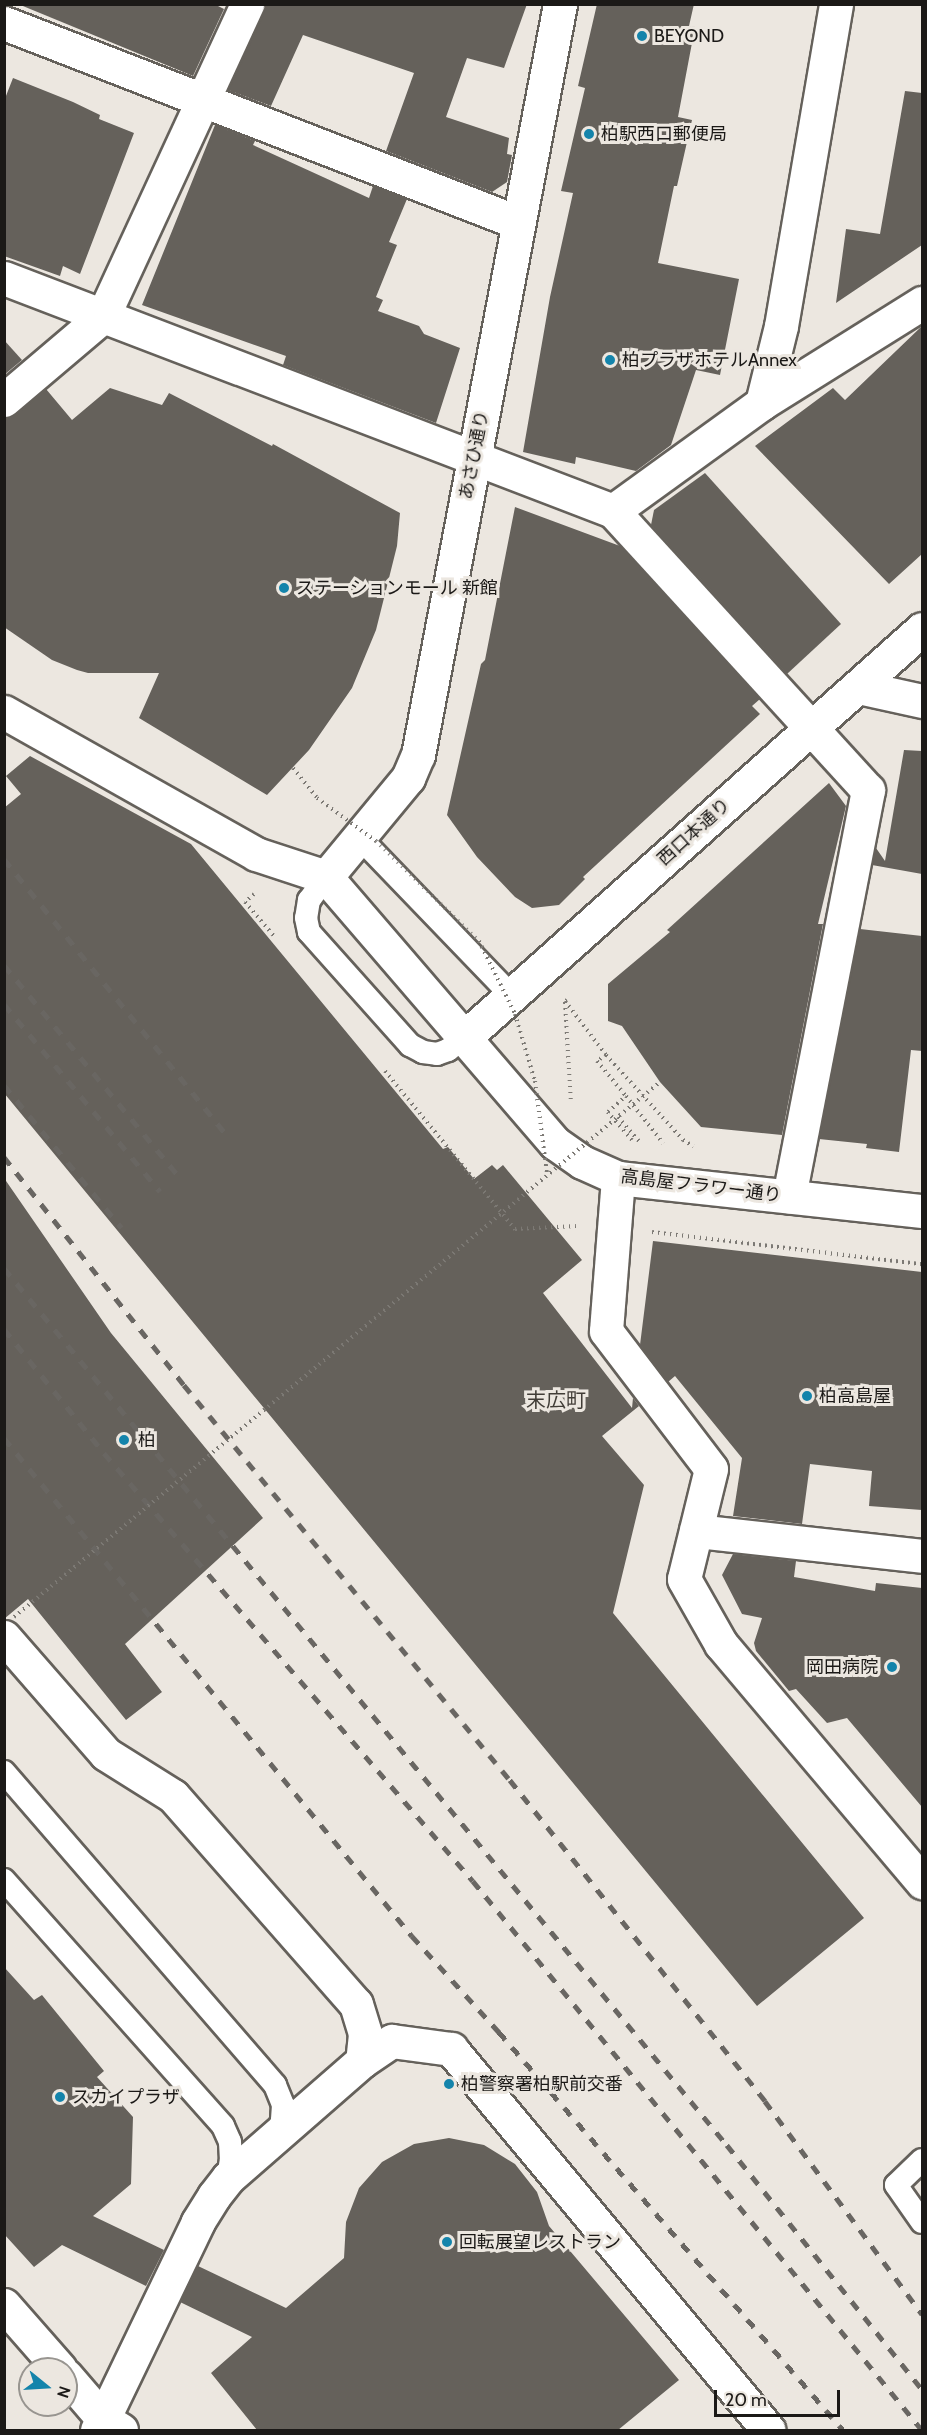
<!DOCTYPE html>
<html>
<head>
<meta charset="utf-8">
<style>
  body { margin:0 }
  #map { position:relative; width:927px; height:2435px; overflow:hidden; background:#ece7e0; font-family:Cabin,"Noto Sans JP",sans-serif }
  div>[style] { position:absolute }
  .building>* { inset:0; background:#65615b }
  .path>* { height:4px; margin-top:-2px; transform-origin:0; background:repeating-linear-gradient(90deg,#7c7974 0 1.5px,transparent 0 6px) }
  .roads { filter:drop-shadow(2px 0 #65615b) drop-shadow(-2px 0 #65615b) drop-shadow(0 2px #65615b) drop-shadow(0 -2px #65615b) }
  .service>* { height:22px; margin:-11px; padding:0 11px; transform-origin:11px; border-radius:11px; background:#fff }
  .minor>* { height:33px; margin:-16.5px; padding:0 16.5px; transform-origin:16.5px; border-radius:16.5px; background:#fff }
  .tertiary>* { height:33px; margin:-16.5px; padding:0 16.5px; transform-origin:16.5px; border-radius:16.5px; background:#fff }
  .rail>* { height:4.5px; margin-top:-2.25px; transform-origin:0; background:repeating-linear-gradient(90deg,#696662 0 10px,transparent 0 20px) }
  .path-bridge>* { height:4px; margin-top:-2px; transform-origin:0; background:repeating-linear-gradient(90deg,#7c7974 0 1.5px,transparent 0 6px) }
  .dots>* { width:16px; height:16px; translate:-50% -50%; box-sizing:border-box; border:3px solid #ece7e0; border-radius:50% }
  span { translate:-50% -50%; white-space:nowrap; text-align:center; line-height:1.15; -webkit-text-stroke:6px #ece7e0; paint-order:stroke }
  .poi-label { font-size:18px; color:#1b1917 }
  .left { translate:0 -50%; text-align:left }
  .right { translate:-100% -50%; text-align:right }
  .street-label { font-size:18px; color:#1b1917 }
  .neighbourhood-label { font-size:20px; color:#413d37 }
  .frame { position:absolute; inset:0; border:6px solid #1b1917; pointer-events:none }
  .north { position:absolute; left:18px; top:2357px; width:60px; height:60px; box-sizing:border-box; background:#ece7e0; border:2px solid #989590; border-radius:50%; rotate:108deg; font-size:16px; font-weight:700; line-height:24px; text-align:center; color:#1b1917 }
  .north::after { content:''; display:block; margin:auto; width:21px; height:27px; background:#1484ab; clip-path:polygon(50% 0,100% 100%,50% 72%,0 100%) }
  .scale { position:absolute; left:714px; top:2390px; width:126px; height:27px; box-sizing:border-box; border:3px solid #1b1917; border-top:0; padding-left:8px; font-size:18px; line-height:21px; white-space:nowrap; color:#1b1917; -webkit-text-stroke:4px #ece7e0; paint-order:stroke }
</style>
</head>
<body>
<div id="map">
  <div class="building">
    <i style="clip-path:polygon(18px 4px,214px 4px,224px 9px,193px 76px)"></i>
    <i style="clip-path:polygon(265px 4px,527px 4px,504px 68px,467px 58px,446px 117px,509px 138px,507px 154px,512px 155px,507px 182px,492px 192px,386px 151px,414px 73px,303px 35px,271px 106px,228px 90px)"></i>
    <i style="clip-path:polygon(597px 4px,694px 4px,689px 26px,695px 27px,678px 117px,692px 120px,677px 186px,674px 186px,658px 263px,739px 279px,720px 375px,696px 370px,671px 445px,636px 471px,576px 457px,575px 464px,523px 452px,550px 297px,573px 193px,561px 191px,585px 88px,578px 86px)"></i>
    <i style="clip-path:polygon(13px 78px,73px 102px,100px 115px,99px 119px,134px 133px,80px 274px,63px 266px,60px 276px,4px 256px,4px 101px)"></i>
    <i style="clip-path:polygon(905px 91px,922px 93px,922px 245px,836px 303px,846px 229px,880px 234px)"></i>
    <i style="clip-path:polygon(215px 125px,255px 141px,253px 145px,369px 198px,373px 186px,407px 199px,389px 242px,397px 245px,376px 297px,383px 300px,378px 311px,419px 326px,424px 334px,460px 348px,436px 423px,283px 365px,286px 356px,142px 305px)"></i>
    <i style="clip-path:polygon(922px 326px,922px 554px,889px 584px,755px 446px,833px 388px,845px 400px)"></i>
    <i style="clip-path:polygon(4px 340px,22px 360px,4px 375px)"></i>
    <i style="clip-path:polygon(110px 388px,162px 405px,169px 393px,272px 446px,273px 444px,400px 513px,397px 546px,376px 630px,352px 688px,309px 750px,267px 795px,139px 718px,159px 673px,88px 673px,77px 670px,52px 660px,4px 627px,4px 418px,16px 414px,46px 389px,72px 420px)"></i>
    <i style="clip-path:polygon(705px 473px,841px 624px,787px 674px,651px 525px,654px 510px)"></i>
    <i style="clip-path:polygon(515px 507px,620px 546px,760px 699px,752px 706px,760px 714px,583px 877px,585px 879px,559px 905px,532px 908px,515px 897px,477px 857px,447px 815px,481px 664px,485px 660px)"></i>
    <i style="clip-path:polygon(904px 750px,922px 751px,922px 874px,872px 865px,876px 848px,885px 861px)"></i>
    <i style="clip-path:polygon(30px 756px,191px 844px,443px 1149px,448px 1147px,474px 1179px,492px 1165px,497px 1170px,503px 1165px,582px 1260px,543px 1293px,632px 1408px,633px 1398px,639px 1406px,602px 1436px,644px 1485px,613px 1613px,864px 1918px,757px 2006px,4px 1093px,4px 808px,21px 794px,6px 776px)"></i>
    <i style="clip-path:polygon(829px 783px,846px 806px,818px 924px,823px 924px,782px 1135px,701px 1127px,660px 1082px,622px 1026px,608px 1021px,608px 984px,670px 932px,667px 930px)"></i>
    <i style="clip-path:polygon(860px 929px,922px 936px,922px 1051px,911px 1050px,899px 1152px,866px 1148px,867px 1144px,819px 1139px)"></i>
    <i style="clip-path:polygon(4px 1178px,111px 1333px,263px 1518px,125px 1644px,162px 1692px,126px 1720px,28px 1599px,4px 1619px)"></i>
    <i style="clip-path:polygon(653px 1241px,922px 1272px,922px 1510px,869px 1506px,872px 1471px,810px 1464px,802px 1524px,733px 1516px,742px 1458px,675px 1376px,668px 1382px,640px 1345px)"></i>
    <i style="clip-path:polygon(733px 1554px,796px 1561px,794px 1577px,875px 1591px,876px 1583px,922px 1588px,922px 1807px,847px 1718px,827px 1723px,796px 1689px,789px 1691px,756px 1651px,754px 1643px,762px 1618px,742px 1614px,722px 1575px)"></i>
    <i style="clip-path:polygon(4px 1967px,34px 2000px,42px 1995px,104px 2071px,97px 2077px,133px 2117px,131px 2184px,93px 2216px,164px 2250px,146px 2286px,62px 2245px,34px 2267px,4px 2234px)"></i>
    <i style="clip-path:polygon(449px 2138px,484px 2145px,515px 2164px,537px 2192px,549px 2226px,679px 2380px,618px 2430px,257px 2430px,211px 2373px,252px 2337px,180px 2302px,198px 2266px,286px 2308px,344px 2258px,346px 2222px,359px 2188px,382px 2162px,414px 2144px)"></i>
  </div>
  <div class="path">
    <i style="left:254px;top:894px;width:12px;rotate:138deg"></i>
    <i style="left:245px;top:902px;width:45px;rotate:49.5deg"></i>
    <i style="left:567px;top:1000px;width:2px;rotate:153deg"></i>
    <i style="left:565px;top:1001px;width:68px;rotate:52.8deg"></i>
    <i style="left:606px;top:1055px;width:115px;rotate:47.8deg"></i>
    <i style="left:683px;top:1140px;width:12px;rotate:31deg"></i>
    <i style="left:565px;top:1002px;width:100px;rotate:86.6deg"></i>
    <i style="left:606px;top:1055px;width:11px;rotate:146deg"></i>
    <i style="left:597px;top:1061px;width:45px;rotate:50.4deg"></i>
    <i style="left:385px;top:1071px;width:205px;rotate:50.6deg"></i>
    <i style="left:515px;top:1229px;width:61px;rotate:-2.8deg"></i>
    <i style="left:618px;top:1117px;width:32px;rotate:49deg"></i>
    <i style="left:632px;top:1140px;width:37px;rotate:-131deg"></i>
    <i style="left:608px;top:1112px;width:24px;rotate:-42deg"></i>
    <i style="left:626px;top:1096px;width:60px;rotate:51.8deg"></i>
    <i style="left:652px;top:1232px;width:272px;rotate:6.8deg"></i>
  </div>
  <div class="roads">
    <div class="service">
      <i style="left:359px;top:837px;width:219px;rotate:46.1deg"></i>
      <i style="left:326px;top:877px;width:29px;rotate:126deg"></i>
      <i style="left:309px;top:900px;width:18px;rotate:99deg"></i>
      <i style="left:306px;top:918px;width:14px;rotate:78deg"></i>
      <i style="left:309px;top:932px;width:152px;rotate:48.2deg"></i>
      <i style="left:410px;top:1045px;width:15px;rotate:28deg"></i>
      <i style="left:423px;top:1052px;width:14px;rotate:8deg"></i>
      <i style="left:437px;top:1054px;width:12px;rotate:-20deg"></i>
      <i style="left:448px;top:1050px;width:23px;rotate:-38deg"></i>
      <i style="left:4px;top:1772px;width:414px;rotate:49.1deg"></i>
      <i style="left:275px;top:2085px;width:22px;rotate:68deg"></i>
      <i style="left:283px;top:2105px;width:16px;rotate:94deg"></i>
      <i style="left:282px;top:2121px;width:16px;rotate:112deg"></i>
      <i style="left:4px;top:1880px;width:329px;rotate:48.3deg"></i>
      <i style="left:223px;top:2126px;width:17px;rotate:66deg"></i>
      <i style="left:230px;top:2142px;width:17px;rotate:87deg"></i>
      <i style="left:231px;top:2159px;width:19px;rotate:99deg"></i>
      <i style="left:922px;top:2160px;width:36px;rotate:136deg"></i>
      <i style="left:896px;top:2185px;width:45px;rotate:54.9deg"></i>
    </div>
    <div class="minor">
      <i style="left:4px;top:23px;width:550px;rotate:21.2deg"></i>
      <i style="left:4px;top:278px;width:652px;rotate:20.94deg"></i>
      <i style="left:613px;top:511px;width:378px;rotate:47.6deg"></i>
      <i style="left:868px;top:790px;width:414px;rotate:101deg"></i>
      <i style="left:4px;top:400px;width:130px;rotate:-40.3deg"></i>
      <i style="left:103px;top:316px;width:344px;rotate:-65.2deg"></i>
      <i style="left:762px;top:403px;width:79px;rotate:-76.1deg"></i>
      <i style="left:781px;top:326px;width:327px;rotate:-80.3deg"></i>
      <i style="left:613px;top:511px;width:184px;rotate:-35.9deg"></i>
      <i style="left:762px;top:403px;width:189px;rotate:-32deg"></i>
      <i style="left:858px;top:687px;width:66px;rotate:12.3deg"></i>
      <i style="left:326px;top:877px;width:129px;rotate:-50.4deg"></i>
      <i style="left:408px;top:778px;width:25px;rotate:-67deg"></i>
      <i style="left:418px;top:755px;width:764px;rotate:-79.29deg"></i>
      <i style="left:618px;top:1178px;width:153px;rotate:94.5deg"></i>
      <i style="left:606px;top:1331px;width:173px;rotate:52.7deg"></i>
      <i style="left:711px;top:1469px;width:113px;rotate:103.8deg"></i>
      <i style="left:684px;top:1579px;width:75px;rotate:60.4deg"></i>
      <i style="left:721px;top:1644px;width:312px;rotate:49.8deg"></i>
      <i style="left:696px;top:1531px;width:227px;rotate:6.3deg"></i>
      <i style="left:4px;top:1637px;width:155px;rotate:48.9deg"></i>
      <i style="left:106px;top:1754px;width:79px;rotate:32.1deg"></i>
      <i style="left:173px;top:1796px;width:277px;rotate:48.7deg"></i>
      <i style="left:356px;top:2004px;width:31px;rotate:73deg"></i>
      <i style="left:365px;top:2034px;width:27px;rotate:96deg"></i>
      <i style="left:362px;top:2061px;width:178px;rotate:138.9deg"></i>
      <i style="left:228px;top:2178px;width:23px;rotate:128deg"></i>
      <i style="left:214px;top:2196px;width:31px;rotate:122deg"></i>
      <i style="left:198px;top:2222px;width:219px;rotate:115.7deg"></i>
      <i style="left:103px;top:2419px;width:57px;rotate:-130.7deg"></i>
      <i style="left:362px;top:2061px;width:36px;rotate:-34deg"></i>
      <i style="left:392px;top:2041px;width:60px;rotate:7.7deg"></i>
      <i style="left:451px;top:2049px;width:496px;rotate:50.2deg"></i>
      <i style="left:4px;top:2305px;width:85px;rotate:48.8deg"></i>
    </div>
    <div class="tertiary">
      <i style="left:4px;top:712px;width:289px;rotate:29.4deg"></i>
      <i style="left:256px;top:854px;width:74px;rotate:18.2deg"></i>
      <i style="left:326px;top:877px;width:351px;rotate:49.3deg"></i>
      <i style="left:555px;top:1143px;width:33px;rotate:35deg"></i>
      <i style="left:582px;top:1162px;width:39px;rotate:24deg"></i>
      <i style="left:618px;top:1178px;width:306px;rotate:6.2deg"></i>
      <i style="left:466px;top:1036px;width:611px;rotate:-41.75deg"></i>
      <i style="left:97px;top:2430px;width:13px;rotate:-61deg"></i>
      <i style="left:103px;top:2419px;width:21px;rotate:31deg"></i>
    </div>
  </div>
  <div class="rail">
    <i style="left:4px;top:859px;width:352px;rotate:51.1deg"></i>
    <i style="left:4px;top:965px;width:271px;rotate:50.4deg"></i>
    <i style="left:4px;top:1004px;width:244px;rotate:50.2deg"></i>
    <i style="left:4px;top:1085px;width:185px;rotate:50.5deg"></i>
    <i style="left:4px;top:1157px;width:290px;rotate:51.7deg"></i>
    <i style="left:184px;top:1385px;width:512px;rotate:50.47deg"></i>
    <i style="left:510px;top:1780px;width:410px;rotate:51.5deg"></i>
    <i style="left:765px;top:2101px;width:265px;rotate:53.6deg"></i>
    <i style="left:4px;top:1268px;width:1137px;rotate:50.5deg"></i>
    <i style="left:727px;top:2145px;width:312px;rotate:51.4deg"></i>
    <i style="left:4px;top:1329px;width:159px;rotate:51.1deg"></i>
    <i style="left:104px;top:1453px;width:565px;rotate:49.23deg"></i>
    <i style="left:473px;top:1881px;width:709px;rotate:50.72deg"></i>
    <i style="left:4px;top:1438px;width:644px;rotate:50.67deg"></i>
    <i style="left:412px;top:1936px;width:130px;rotate:47.8deg"></i>
    <i style="left:499px;top:2032px;width:526px;rotate:49.16deg"></i>
  </div>
  <div class="path-bridge">
    <i style="left:293px;top:768px;width:38px;rotate:51deg"></i>
    <i style="left:317px;top:798px;width:73px;rotate:36.1deg"></i>
    <i style="left:376px;top:841px;width:144px;rotate:44.2deg"></i>
    <i style="left:479px;top:941px;width:81px;rotate:63.7deg"></i>
    <i style="left:515px;top:1014px;width:70px;rotate:73.4deg"></i>
    <i style="left:535px;top:1081px;width:94px;rotate:82.6deg"></i>
    <i style="left:14px;top:1617px;width:839px;rotate:-39.63deg"></i>
  </div>
  <div class="dots">
    <i style="left:642px;top:36px;background:#1484ab"></i>
    <i style="left:589px;top:134px;background:#1484ab"></i>
    <i style="left:610px;top:360px;background:#1484ab"></i>
    <i style="left:284px;top:588px;background:#1484ab"></i>
    <i style="left:807px;top:1396px;background:#1484ab"></i>
    <i style="left:124px;top:1440px;background:#1484ab"></i>
    <i style="left:892px;top:1667px;background:#1484ab"></i>
    <i style="left:449px;top:2084px;background:#1484ab"></i>
    <i style="left:60px;top:2097px;background:#1484ab"></i>
    <i style="left:447px;top:2242px;background:#1484ab"></i>
  </div>
  <div class="poi-label">
    <span class="left" style="left:654px;top:36px">BEYOND</span>
    <span class="left" style="left:601px;top:134px">柏駅西口郵便局</span>
    <span class="left" style="left:622px;top:360px">柏プラザホテルAnnex</span>
    <span class="left" style="left:296px;top:588px">ステーションモール 新館</span>
    <span class="left" style="left:819px;top:1396px">柏高島屋</span>
    <span class="left" style="left:138px;top:1440px">柏</span>
    <span class="right" style="left:878px;top:1667px">岡田病院</span>
    <span class="left" style="left:461px;top:2084px">柏警察署柏駅前交番</span>
    <span class="left" style="left:72px;top:2097px">スカイプラザ</span>
    <span class="left" style="left:459px;top:2242px">回転展望レストラン</span>
  </div>
  <div class="street-label">
    <span style="left:474px;top:455px;rotate:-79deg">あさひ通り</span>
    <span style="left:694px;top:832px;rotate:-42deg">西口本通り</span>
    <span style="left:701px;top:1186px;rotate:7deg">高島屋フラワー通り</span>
  </div>
  <div class="neighbourhood-label">
    <span style="left:556px;top:1400px">末広町</span>
  </div>
  <div class="frame"></div>
  <div class="north">N</div>
  <div class="scale">20 m</div>
</div>
</body>
</html>
